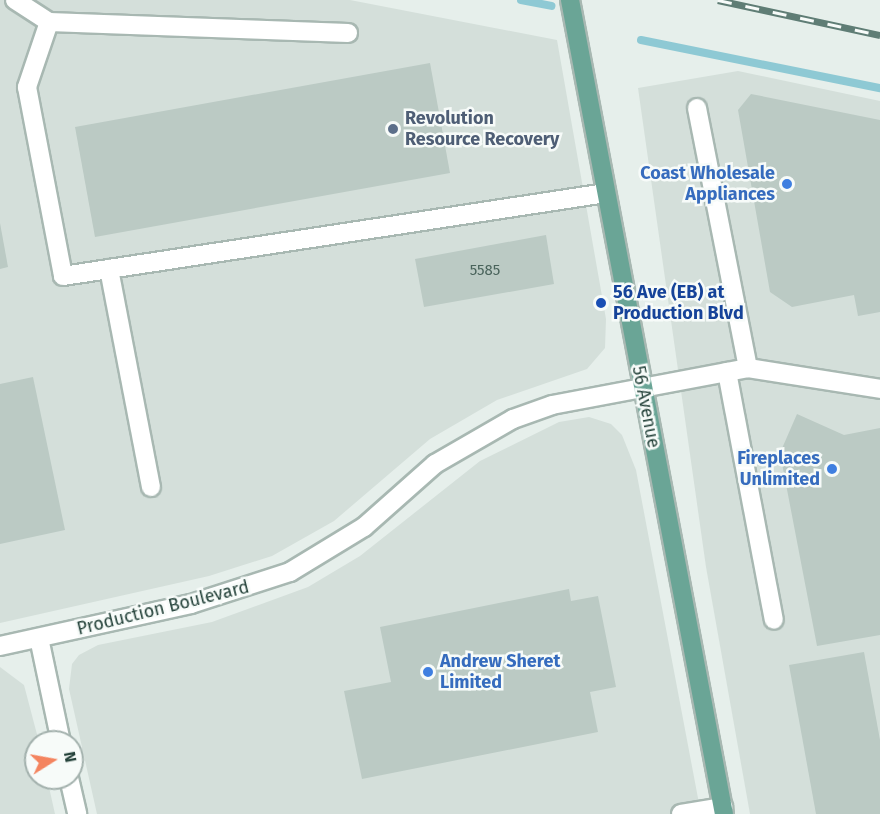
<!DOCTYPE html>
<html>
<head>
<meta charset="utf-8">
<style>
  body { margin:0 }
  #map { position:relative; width:880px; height:814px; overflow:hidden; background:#e6efeb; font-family:"Fira Sans",sans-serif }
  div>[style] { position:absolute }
  .built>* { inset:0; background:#d4dfda }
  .stream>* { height:8px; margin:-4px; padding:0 4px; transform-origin:4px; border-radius:4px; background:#8ec9d4 }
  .building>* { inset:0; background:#bbcac4 }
  .roads { filter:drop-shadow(2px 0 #a8b8b2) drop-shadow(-2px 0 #a8b8b2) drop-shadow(0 2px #a8b8b2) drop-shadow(0 -2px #a8b8b2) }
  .minor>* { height:18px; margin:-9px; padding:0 9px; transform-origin:9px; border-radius:9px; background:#fff }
  .major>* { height:18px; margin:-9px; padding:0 9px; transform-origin:9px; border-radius:9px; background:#6aa596 }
  .rail>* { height:7px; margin-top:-3.5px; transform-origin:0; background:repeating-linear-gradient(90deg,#f7fbf9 0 14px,#5f7d75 0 28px); box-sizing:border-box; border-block:2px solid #5f7d75 }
  .dots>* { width:16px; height:16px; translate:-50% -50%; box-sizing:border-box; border:3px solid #f7fbf9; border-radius:50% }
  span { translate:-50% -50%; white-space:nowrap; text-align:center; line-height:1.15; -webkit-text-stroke:5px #f7fbf9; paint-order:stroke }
  .number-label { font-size:15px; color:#4a645c }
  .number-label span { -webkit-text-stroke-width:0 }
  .service-label { font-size:18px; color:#4e5e75; font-weight:700 }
  .left { translate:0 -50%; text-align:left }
  .shop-label { font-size:18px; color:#366cbe; font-weight:700 }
  .right { translate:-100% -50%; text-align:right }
  .transit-label { font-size:18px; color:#164399; font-weight:700 }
  .street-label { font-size:18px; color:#24423a }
  .north { position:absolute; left:24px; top:730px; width:60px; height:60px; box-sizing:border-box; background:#f7fbf9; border:2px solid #a3b1ad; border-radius:50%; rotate:79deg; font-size:16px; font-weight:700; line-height:24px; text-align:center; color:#24423a }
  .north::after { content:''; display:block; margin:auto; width:21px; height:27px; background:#f4845f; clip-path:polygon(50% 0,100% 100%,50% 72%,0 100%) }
</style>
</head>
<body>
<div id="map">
  <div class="built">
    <i style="clip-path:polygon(0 0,350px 0,557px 40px,606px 319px,605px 348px,587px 369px,497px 400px,430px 439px,334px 521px,272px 556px,209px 576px,0 623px)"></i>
    <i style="clip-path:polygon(738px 71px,880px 101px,880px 814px,750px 814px,706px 567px,638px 88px)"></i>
    <i style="clip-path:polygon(589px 417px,611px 424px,622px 435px,636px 470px,701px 814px,97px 814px,69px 689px,72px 664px,79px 655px,98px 645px,212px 622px,308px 587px,360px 556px,480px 461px,559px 422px)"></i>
    <i style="clip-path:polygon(0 667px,24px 685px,39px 742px,36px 778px,47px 778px,55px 814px,0 814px)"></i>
  </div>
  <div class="stream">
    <i style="left:521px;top:0;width:31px;rotate:11deg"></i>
    <i style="left:641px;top:40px;width:244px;rotate:11.4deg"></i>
  </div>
  <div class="building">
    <i style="clip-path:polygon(430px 63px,450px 173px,95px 237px,75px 127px)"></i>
    <i style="clip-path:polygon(751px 94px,880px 120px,880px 312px,858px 316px,854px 295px,792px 307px,770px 292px,738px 110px)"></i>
    <i style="clip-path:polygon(0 223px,8px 267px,0 269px)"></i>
    <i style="clip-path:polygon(546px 235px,554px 284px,424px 307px,415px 259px)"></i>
    <i style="clip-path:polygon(33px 377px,65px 530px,0 544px,0 384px)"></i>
    <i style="clip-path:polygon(797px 414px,844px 435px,880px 428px,880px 635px,817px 646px,780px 453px)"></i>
    <i style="clip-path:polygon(569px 589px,571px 601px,598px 596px,616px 687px,590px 692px,598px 732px,362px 779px,344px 691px,391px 682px,380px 627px)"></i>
    <i style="clip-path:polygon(864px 652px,880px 740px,880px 814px,816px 814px,789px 665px)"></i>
  </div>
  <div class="roads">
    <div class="minor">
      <i style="left:15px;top:0;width:40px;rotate:32.9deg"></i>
      <i style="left:348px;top:33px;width:299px;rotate:-177.9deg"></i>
      <i style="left:49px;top:22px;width:69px;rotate:108.7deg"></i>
      <i style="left:27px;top:87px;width:192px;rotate:79.2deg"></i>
      <i style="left:63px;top:276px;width:549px;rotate:-8.69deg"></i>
      <i style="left:697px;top:108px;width:265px;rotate:78.9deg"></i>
      <i style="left:109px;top:269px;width:222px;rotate:79.1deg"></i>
      <i style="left:727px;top:372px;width:252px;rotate:79.3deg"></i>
      <i style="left:39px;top:638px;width:106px;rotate:78.1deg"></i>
      <i style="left:0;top:646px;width:196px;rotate:-12.4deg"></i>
      <i style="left:191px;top:604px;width:104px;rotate:-17.9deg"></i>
      <i style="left:290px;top:572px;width:87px;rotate:-31.3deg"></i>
      <i style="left:364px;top:527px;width:95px;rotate:-41.6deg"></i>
      <i style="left:435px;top:464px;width:90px;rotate:-30deg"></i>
      <i style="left:513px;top:419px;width:41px;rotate:-19.7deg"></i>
      <i style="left:552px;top:405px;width:199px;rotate:-10.7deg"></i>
      <i style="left:748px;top:368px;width:134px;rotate:9deg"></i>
      <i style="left:69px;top:778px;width:37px;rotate:77deg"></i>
      <i style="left:681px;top:814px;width:43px;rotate:-9.5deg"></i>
    </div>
    <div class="major">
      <i style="left:570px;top:0;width:828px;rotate:79.29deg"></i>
    </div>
  </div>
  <div class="rail">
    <i style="left:718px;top:0;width:166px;rotate:12.2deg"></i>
  </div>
  <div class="dots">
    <i style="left:393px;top:129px;background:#5c6f8a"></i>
    <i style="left:787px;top:184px;background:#3f7fe0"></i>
    <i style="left:601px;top:303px;background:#1a4fb4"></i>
    <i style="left:832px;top:469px;background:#3f7fe0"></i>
    <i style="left:428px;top:672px;background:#3f7fe0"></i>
  </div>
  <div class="number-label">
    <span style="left:485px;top:271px">5585</span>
  </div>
  <div class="service-label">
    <span class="left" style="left:405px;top:129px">Revolution<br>Resource Recovery</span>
  </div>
  <div class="shop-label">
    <span class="right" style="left:775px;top:184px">Coast Wholesale<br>Appliances</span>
    <span class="right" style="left:820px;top:469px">Fireplaces<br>Unlimited</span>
    <span class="left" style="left:440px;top:672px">Andrew Sheret<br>Limited</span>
  </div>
  <div class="transit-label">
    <span class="left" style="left:613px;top:303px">56 Ave (EB) at<br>Production Blvd</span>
  </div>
  <div class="street-label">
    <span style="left:646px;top:407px;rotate:79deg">56 Avenue</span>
    <span style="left:163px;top:608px;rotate:-14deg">Production Boulevard</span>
  </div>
  <div class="north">N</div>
</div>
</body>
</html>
